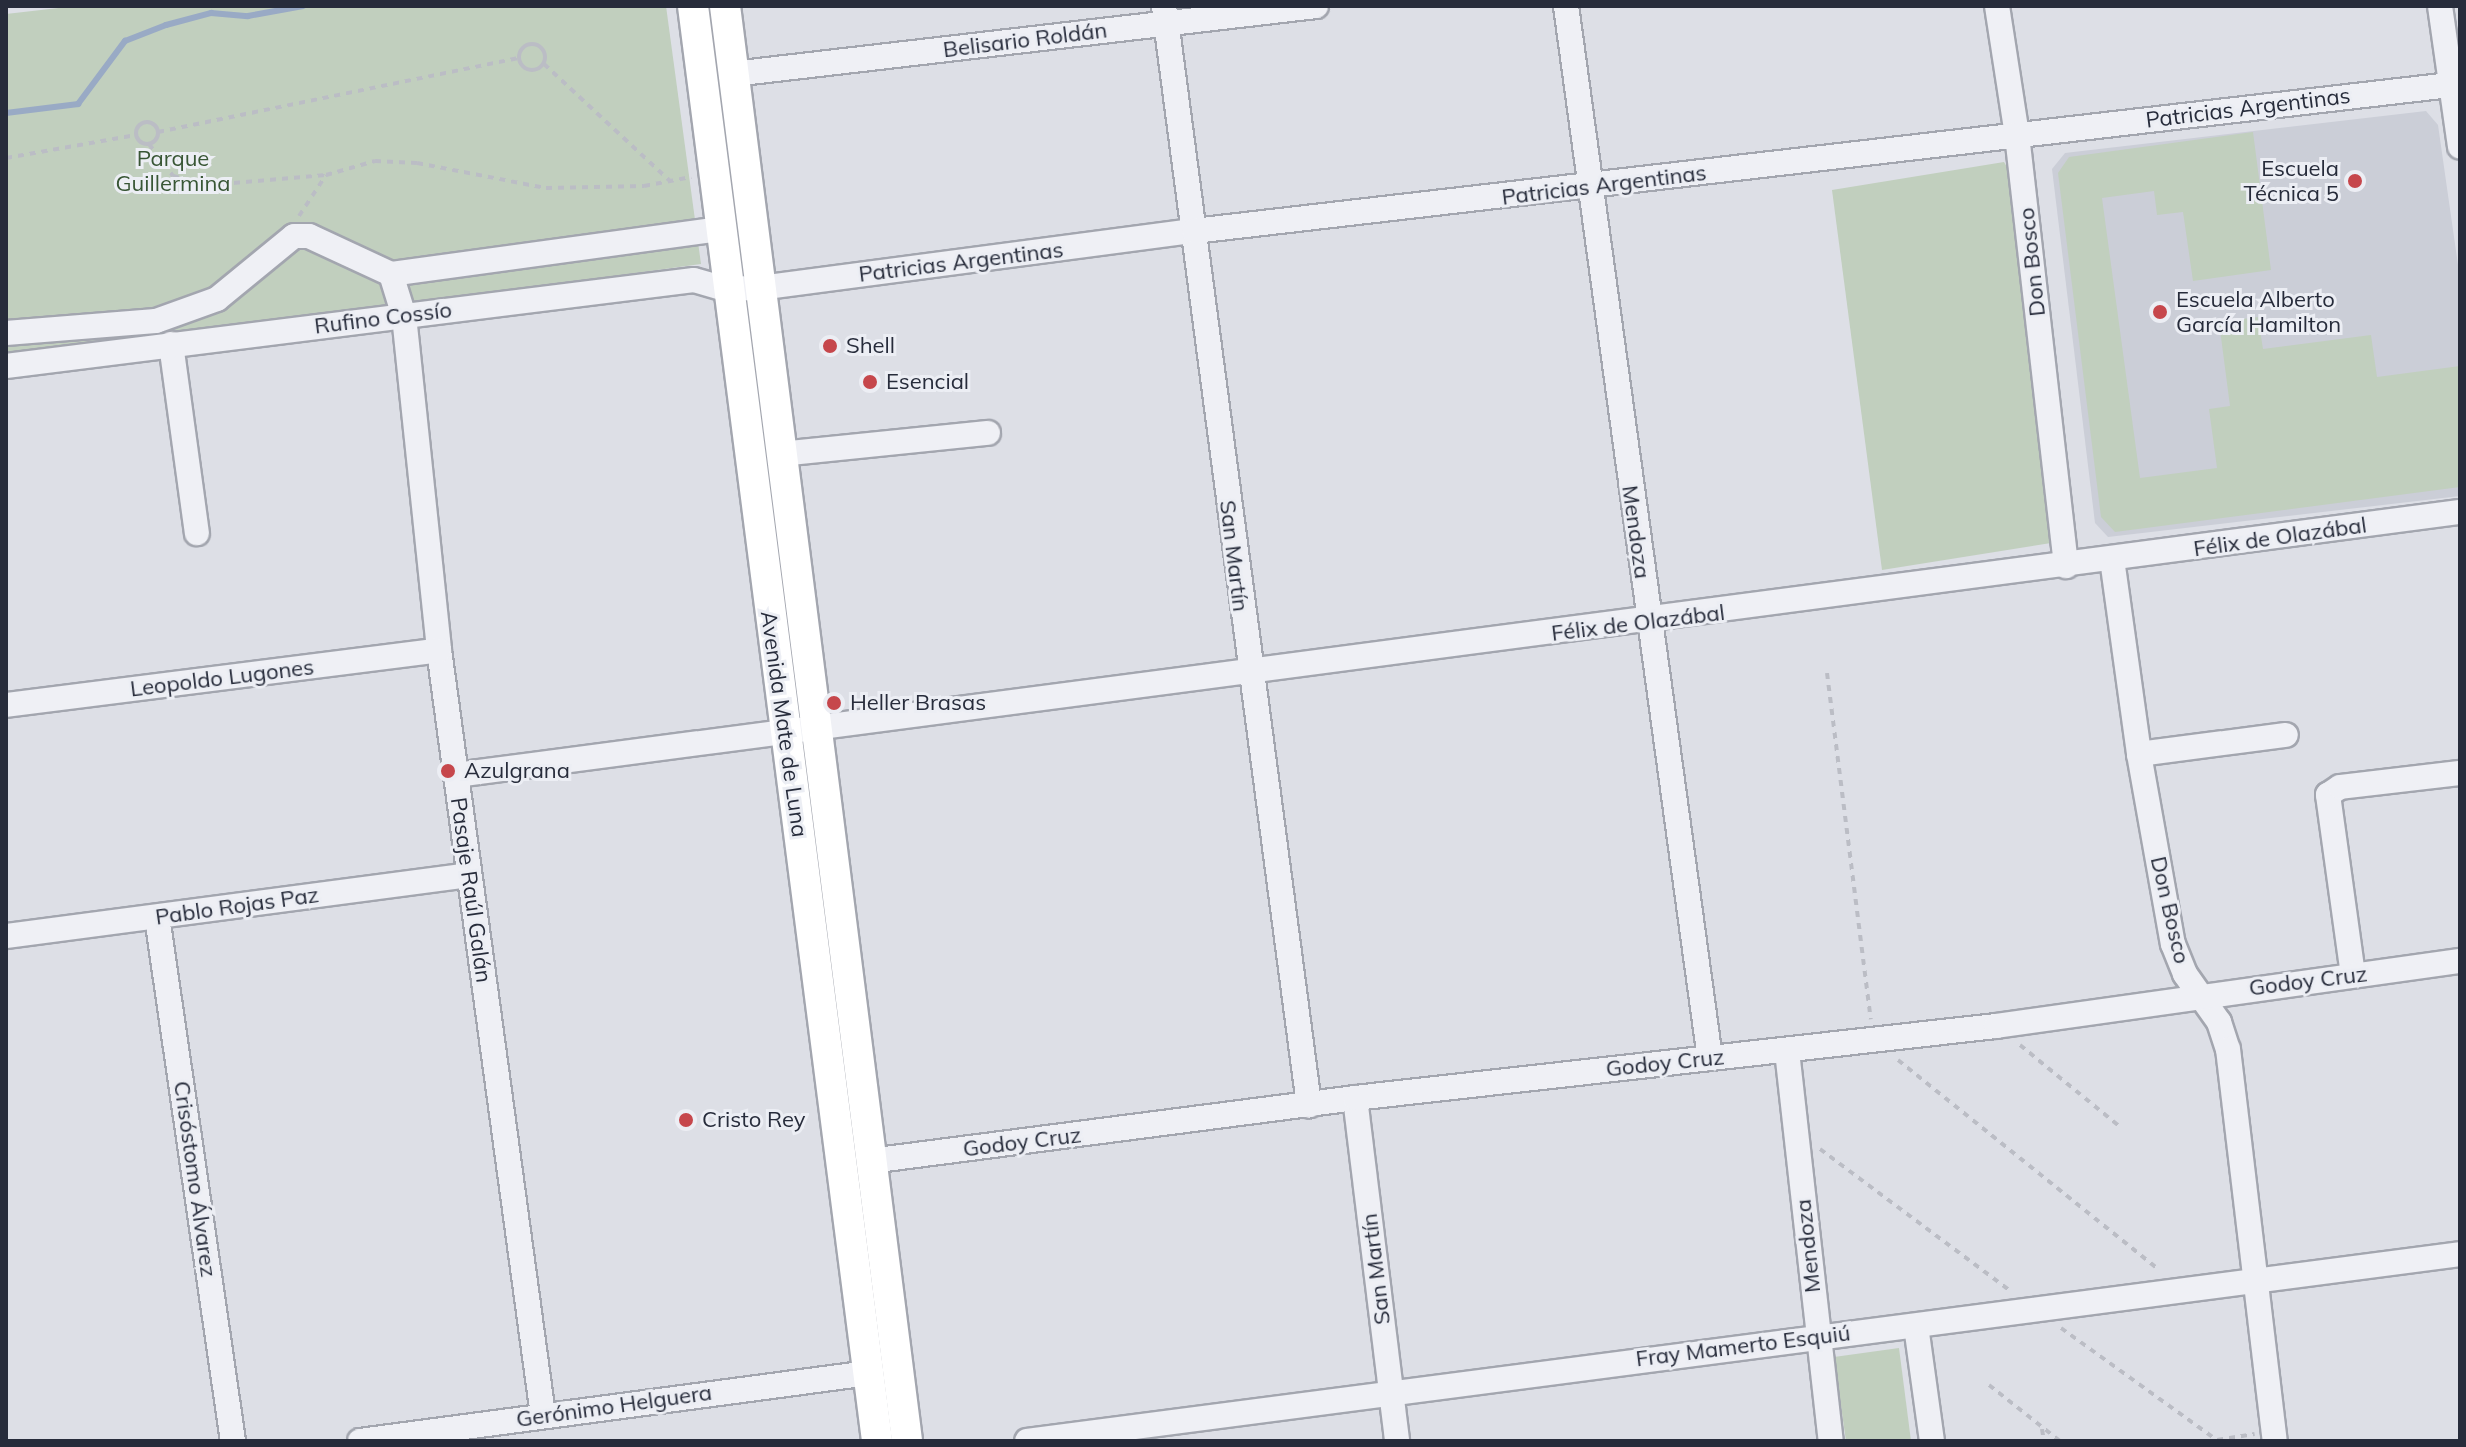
<!DOCTYPE html>
<html>
<head>
<meta charset="utf-8">
<style>
  body { margin:0 }
  #map { position:relative; width:2466px; height:1447px; overflow:hidden; background:#dddfe6; font-family:Mulish,sans-serif }
  div>[style] { position:absolute }
  .built>* { inset:0; background:#cbced7 }
  .green>* { inset:0; background:#c1cfbe }
  .stream>* { height:6px; margin:-3px; padding:0 3px; transform-origin:3px; border-radius:3px; background:#99aac5 }
  .path>* { height:4px; margin-top:-2px; transform-origin:0; background:repeating-linear-gradient(90deg,#bbbdc5 0 6px,transparent 0 12px) }
  .path>.ring { margin:-2px; padding:0; box-sizing:content-box; background:none; border:4px solid #bbbdc5; border-radius:50% }
  .roads { filter:drop-shadow(2px 0 #a3a6af) drop-shadow(-2px 0 #a3a6af) drop-shadow(0 2px #a3a6af) drop-shadow(0 -2px #a3a6af) }
  .minor>* { height:24px; margin:-12px; padding:0 12px; transform-origin:12px; border-radius:12px; background:#eff0f5 }
  .major>* { height:30px; margin:-15px; padding:0 15px; transform-origin:15px; border-radius:15px; background:#fff }
  .dots>* { width:22px; height:22px; translate:-50% -50%; box-sizing:border-box; border:4px solid #eceef4; border-radius:50% }
  span { translate:-50% -50%; white-space:nowrap; text-align:center; line-height:1.15; -webkit-text-stroke:6px #eceef4; paint-order:stroke }
  .street-label { font-size:22px; color:#272c3b }
  .park-label { font-size:22px; color:#385635 }
  .poi-label { font-size:22px; color:#272c3b }
  .right { translate:-100% -50%; text-align:right }
  .left { translate:0 -50%; text-align:left }
  .frame { position:absolute; inset:0; border:8px solid #272c3b; pointer-events:none }
</style>
</head>
<body>
<div id="map">
  <div class="built">
    <i style="clip-path:polygon(2426px 111px,2438px 125px,2460px 279px,2460px 496px,2108px 537px,2095px 523px,2052px 169px,2065px 153px)"></i>
  </div>
  <div class="green">
    <i style="clip-path:polygon(76px 6px,666px 6px,701px 264px,6px 359px,6px 14px)"></i>
    <i style="clip-path:polygon(2253px 132px,2271px 270px,2193px 281px,2183px 212px,2157px 215px,2154px 191px,2102px 198px,2140px 478px,2217px 468px,2209px 409px,2230px 406px,2219px 322px,2258px 317px,2263px 349px,2371px 335px,2377px 377px,2460px 366px,2460px 487px,2115px 532px,2101px 517px,2058px 173px,2069px 157px)"></i>
    <i style="clip-path:polygon(2004px 162px,2016px 182px,2051px 488px,2051px 543px,1882px 570px,1832px 190px)"></i>
    <i style="clip-path:polygon(1899px 1348px,1911px 1441px,1846px 1441px,1834px 1357px)"></i>
  </div>
  <div class="stream">
    <i style="left:6px;top:113px;width:73px;rotate:-7.1deg"></i>
    <i style="left:78px;top:104px;width:79px;rotate:-53.3deg"></i>
    <i style="left:125px;top:41px;width:44px;rotate:-21.3deg"></i>
    <i style="left:166px;top:25px;width:47px;rotate:-14.9deg"></i>
    <i style="left:211px;top:13px;width:37px;rotate:5deg"></i>
    <i style="left:248px;top:16px;width:56px;rotate:-10.3deg"></i>
  </div>
  <div class="path">
    <i class="ring" style="left:519px;top:44px;width:22px;height:22px"></i>
    <i style="left:544px;top:64px;width:172px;rotate:42.9deg"></i>
    <i class="ring" style="left:136px;top:122px;width:18px;height:18px"></i>
    <i style="left:158px;top:132px;width:368px;rotate:-11.6deg"></i>
    <i style="left:149px;top:144px;width:40px;rotate:53deg"></i>
    <i style="left:173px;top:176px;width:38px;rotate:14deg"></i>
    <i style="left:210px;top:185px;width:116px;rotate:-4.9deg"></i>
    <i style="left:326px;top:175px;width:51px;rotate:-15.9deg"></i>
    <i style="left:375px;top:161px;width:42px;rotate:2.7deg"></i>
    <i style="left:417px;top:163px;width:131px;rotate:11deg"></i>
    <i style="left:546px;top:188px;width:98px;rotate:-1.2deg"></i>
    <i style="left:644px;top:186px;width:48px;rotate:-10.8deg"></i>
    <i style="left:6px;top:158px;width:132px;rotate:-10deg"></i>
    <i style="left:299px;top:216px;width:49px;rotate:-56.6deg"></i>
    <i style="left:1827px;top:673px;width:349px;rotate:82.8deg"></i>
    <i style="left:2020px;top:1045px;width:128px;rotate:39.3deg"></i>
    <i style="left:1898px;top:1060px;width:335px;rotate:38.8deg"></i>
    <i style="left:1820px;top:1149px;width:239px;rotate:36.7deg"></i>
    <i style="left:2061px;top:1328px;width:192px;rotate:35.7deg"></i>
    <i style="left:2217px;top:1440px;width:38px;rotate:-9deg"></i>
    <i style="left:1989px;top:1385px;width:90px;rotate:38.3deg"></i>
    <i style="left:2042px;top:1429px;width:12px;rotate:81deg"></i>
  </div>
  <div class="roads">
    <div class="minor">
      <i style="left:1164px;top:6px;width:1109px;rotate:82.48deg"></i>
      <i style="left:1566px;top:6px;width:1062px;rotate:82.21deg"></i>
      <i style="left:1997px;top:6px;width:131px;rotate:81.2deg"></i>
      <i style="left:2017px;top:135px;width:434px;rotate:83.5deg"></i>
      <i style="left:2440px;top:6px;width:142px;rotate:81.9deg"></i>
      <i style="left:733px;top:74px;width:587px;rotate:-6.65deg"></i>
      <i style="left:391px;top:274px;width:332px;rotate:-7.8deg"></i>
      <i style="left:6px;top:333px;width:150px;rotate:-4.6deg"></i>
      <i style="left:156px;top:321px;width:65px;rotate:-19.8deg"></i>
      <i style="left:217px;top:299px;width:99px;rotate:-39.3deg"></i>
      <i style="left:294px;top:236px;width:15px"></i>
      <i style="left:309px;top:236px;width:90px;rotate:24.9deg"></i>
      <i style="left:391px;top:274px;width:44px;rotate:72.8deg"></i>
      <i style="left:404px;top:316px;width:336px;rotate:84deg"></i>
      <i style="left:439px;top:650px;width:772px;rotate:82.26deg"></i>
      <i style="left:171px;top:344px;width:191px;rotate:82.2deg"></i>
      <i style="left:6px;top:366px;width:693px;rotate:-7.13deg"></i>
      <i style="left:694px;top:280px;width:33px;rotate:16deg"></i>
      <i style="left:726px;top:289px;width:33px;rotate:-2deg"></i>
      <i style="left:759px;top:288px;width:439px;rotate:-7.5deg"></i>
      <i style="left:1194px;top:231px;width:1264px;rotate:-6.63deg"></i>
      <i style="left:780px;top:454px;width:209px;rotate:-5.8deg"></i>
      <i style="left:2112px;top:559px;width:197px;rotate:82.1deg"></i>
      <i style="left:2139px;top:754px;width:193px;rotate:79.9deg"></i>
      <i style="left:2173px;top:944px;width:32px;rotate:68deg"></i>
      <i style="left:2185px;top:974px;width:59px;rotate:54.7deg"></i>
      <i style="left:2219px;top:1022px;width:28px;rotate:72deg"></i>
      <i style="left:2228px;top:1049px;width:395px;rotate:83.2deg"></i>
      <i style="left:6px;top:705px;width:436px;rotate:-7.2deg"></i>
      <i style="left:2139px;top:754px;width:148px;rotate:-7.4deg"></i>
      <i style="left:456px;top:775px;width:2021px;rotate:-7.48deg"></i>
      <i style="left:157px;top:917px;width:529px;rotate:81.75deg"></i>
      <i style="left:6px;top:936px;width:466px;rotate:-7.5deg"></i>
      <i style="left:2353px;top:975px;width:182px;rotate:-97.9deg"></i>
      <i style="left:2328px;top:795px;width:14px;rotate:-34deg"></i>
      <i style="left:2340px;top:787px;width:121px;rotate:-6.7deg"></i>
      <i style="left:1787px;top:1051px;width:392px;rotate:83.6deg"></i>
      <i style="left:1355px;top:1098px;width:346px;rotate:83deg"></i>
      <i style="left:870px;top:1161px;width:489px;rotate:-7.4deg"></i>
      <i style="left:1355px;top:1098px;width:645px;rotate:-6.41deg"></i>
      <i style="left:1996px;top:1026px;width:469px;rotate:-8deg"></i>
      <i style="left:1916px;top:1326px;width:116px;rotate:82.1deg"></i>
      <i style="left:360px;top:1441px;width:514px;rotate:-7.61deg"></i>
      <i style="left:1027px;top:1441px;width:1445px;rotate:-7.43deg"></i>
    </div>
    <div class="major">
      <i style="left:693px;top:6px;width:1447px;rotate:82.69deg"></i>
      <i style="left:725px;top:6px;width:1446px;rotate:82.77deg"></i>
    </div>
  </div>
  <div class="dots">
    <i style="left:2355px;top:181px;background:#c6474c"></i>
    <i style="left:2160px;top:312px;background:#c6474c"></i>
    <i style="left:830px;top:346px;background:#c6474c"></i>
    <i style="left:870px;top:382px;background:#c6474c"></i>
    <i style="left:834px;top:703px;background:#c6474c"></i>
    <i style="left:448px;top:771px;background:#c6474c"></i>
    <i style="left:686px;top:1120px;background:#c6474c"></i>
  </div>
  <div class="street-label">
    <span style="left:1025px;top:40px;rotate:-7deg">Belisario Roldán</span>
    <span style="left:2248px;top:108px;rotate:-7deg">Patricias Argentinas</span>
    <span style="left:1604px;top:185px;rotate:-7deg">Patricias Argentinas</span>
    <span style="left:961px;top:262px;rotate:-7deg">Patricias Argentinas</span>
    <span style="left:2032px;top:262px;rotate:-96deg">Don Bosco</span>
    <span style="left:383px;top:318px;rotate:-7deg">Rufino Cossío</span>
    <span style="left:1636px;top:532px;rotate:82deg">Mendoza</span>
    <span style="left:2280px;top:537px;rotate:-8deg">Félix de Olazábal</span>
    <span style="left:1234px;top:556px;rotate:83deg">San Martín</span>
    <span style="left:1638px;top:623px;rotate:-7deg">Félix de Olazábal</span>
    <span style="left:222px;top:678px;rotate:-7deg">Leopoldo Lugones</span>
    <span style="left:784px;top:724px;rotate:82deg">Avenida Mate de Luna</span>
    <span style="left:471px;top:890px;rotate:82deg">Pasaje Raúl Galán</span>
    <span style="left:237px;top:906px;rotate:-8deg">Pablo Rojas Paz</span>
    <span style="left:2170px;top:910px;rotate:77deg">Don Bosco</span>
    <span style="left:2308px;top:981px;rotate:-7deg">Godoy Cruz</span>
    <span style="left:1665px;top:1063px;rotate:-6deg">Godoy Cruz</span>
    <span style="left:1022px;top:1142px;rotate:-7deg">Godoy Cruz</span>
    <span style="left:195px;top:1179px;rotate:82deg">Crisóstomo Álvarez</span>
    <span style="left:1808px;top:1246px;rotate:-96deg">Mendoza</span>
    <span style="left:1376px;top:1269px;rotate:-97deg">San Martín</span>
    <span style="left:1743px;top:1346px;rotate:-7deg">Fray Mamerto Esquiú</span>
    <span style="left:614px;top:1406px;rotate:-8deg">Gerónimo Helguera</span>
  </div>
  <div class="park-label">
    <span style="left:173px;top:171px">Parque<br>Guillermina</span>
  </div>
  <div class="poi-label">
    <span class="right" style="left:2339px;top:181px">Escuela<br>Técnica 5</span>
    <span class="left" style="left:2176px;top:312px">Escuela Alberto<br>García Hamilton</span>
    <span class="left" style="left:846px;top:346px">Shell</span>
    <span class="left" style="left:886px;top:382px">Esencial</span>
    <span class="left" style="left:850px;top:703px">Heller Brasas</span>
    <span class="left" style="left:464px;top:771px">Azulgrana</span>
    <span class="left" style="left:702px;top:1120px">Cristo Rey</span>
  </div>
  <div class="frame"></div>
</div>
</body>
</html>
